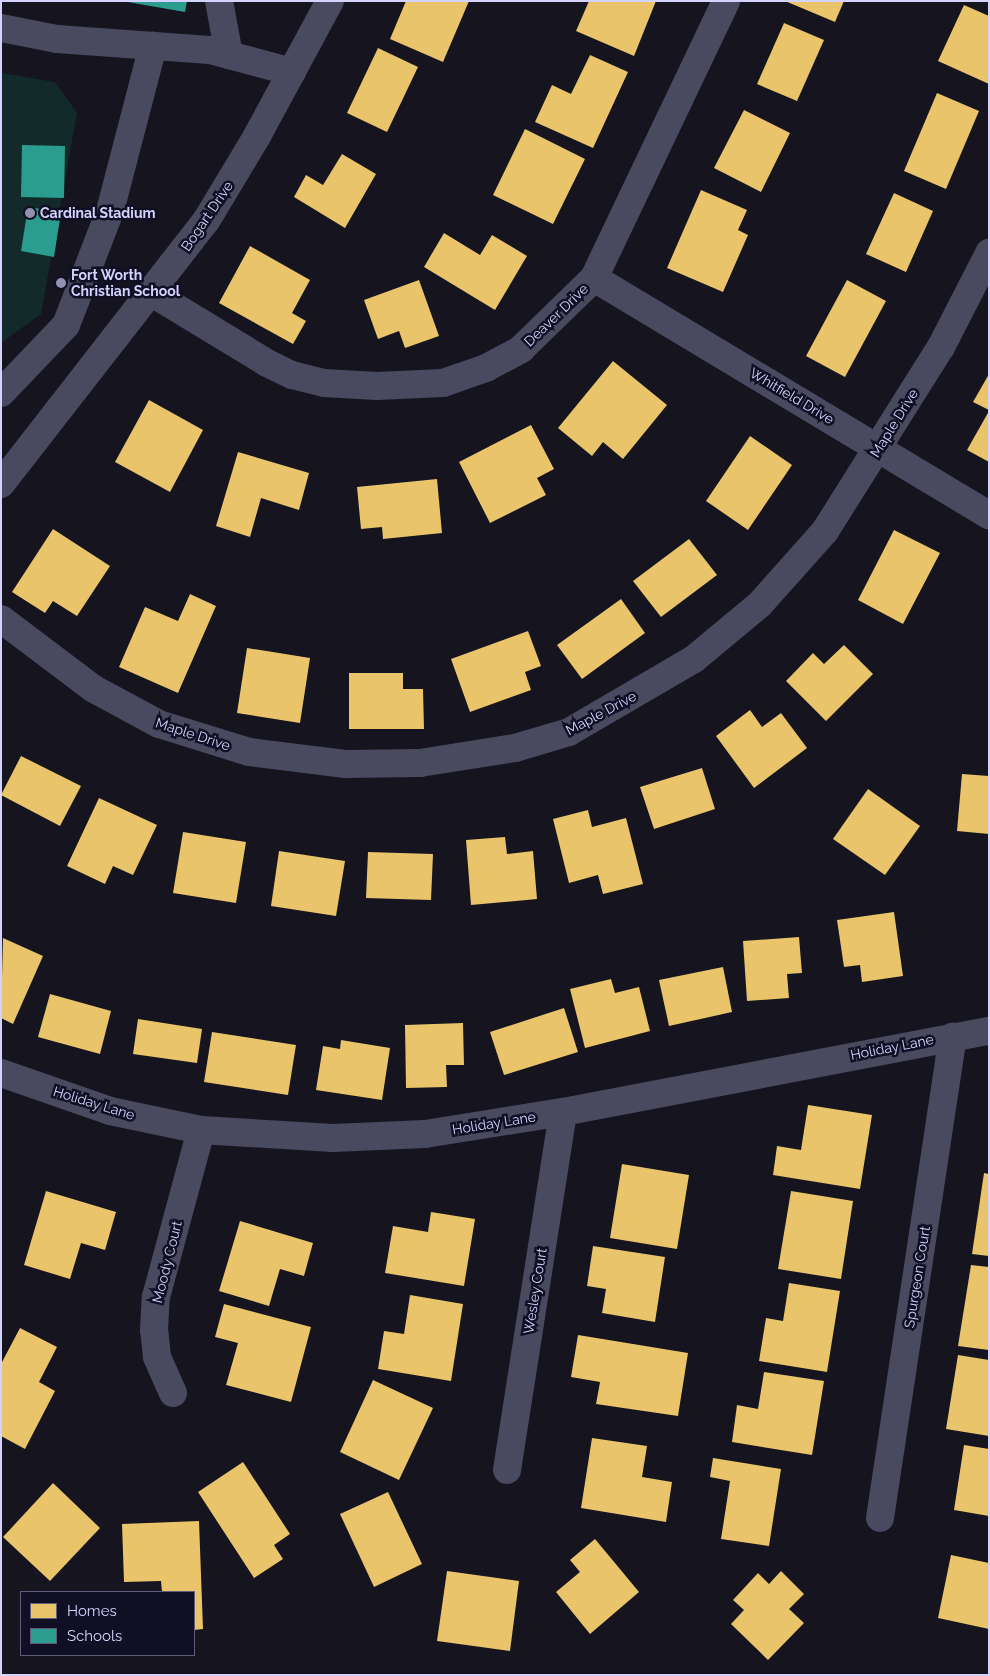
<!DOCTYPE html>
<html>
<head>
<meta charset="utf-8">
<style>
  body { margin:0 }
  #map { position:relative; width:990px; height:1676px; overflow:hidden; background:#15141f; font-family:Raleway,sans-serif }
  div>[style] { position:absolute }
  .green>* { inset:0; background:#122a29 }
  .homes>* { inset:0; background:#e9c46a }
  .schools>* { inset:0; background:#2a9d8f }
  .minor>* { height:28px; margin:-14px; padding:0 14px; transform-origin:14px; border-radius:14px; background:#494a60 }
  .dots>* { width:14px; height:14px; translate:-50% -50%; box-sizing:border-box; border:2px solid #110f24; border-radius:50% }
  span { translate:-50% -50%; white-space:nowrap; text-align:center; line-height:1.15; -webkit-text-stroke:5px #110f24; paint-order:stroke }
  .poi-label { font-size:14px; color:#d4d3fe; font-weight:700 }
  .left { translate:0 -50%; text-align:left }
  .street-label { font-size:14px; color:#d4d3fe }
  .frame { position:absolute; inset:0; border:2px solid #d4d3fe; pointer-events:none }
  .legend { position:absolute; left:20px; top:1591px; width:175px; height:65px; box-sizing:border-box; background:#110f24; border:1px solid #5f5d7b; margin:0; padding:6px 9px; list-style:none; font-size:15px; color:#d4d3fe }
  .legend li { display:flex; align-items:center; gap:10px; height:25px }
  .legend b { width:25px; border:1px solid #5f5d7b }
</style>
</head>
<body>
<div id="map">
  <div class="green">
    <i style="clip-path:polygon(1px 73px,55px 82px,77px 113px,41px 314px,1px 343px)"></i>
  </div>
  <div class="homes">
    <i style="clip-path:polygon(406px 1px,469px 1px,443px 62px,390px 39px)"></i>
    <i style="clip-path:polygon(589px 1px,656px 1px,634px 56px,576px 31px)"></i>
    <i style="clip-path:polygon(785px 1px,844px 1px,835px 22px)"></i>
    <i style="clip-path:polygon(964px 5px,989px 16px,989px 84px,938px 61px)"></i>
    <i style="clip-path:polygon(784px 23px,824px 40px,797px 101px,757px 84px)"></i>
    <i style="clip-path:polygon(378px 48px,418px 67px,387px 132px,347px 113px)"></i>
    <i style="clip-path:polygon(590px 55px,628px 72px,593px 148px,535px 122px,552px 85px,571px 94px)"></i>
    <i style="clip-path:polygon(937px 93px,979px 111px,946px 189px,904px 171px)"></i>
    <i style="clip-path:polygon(744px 110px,790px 133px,761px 192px,714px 168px)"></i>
    <i style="clip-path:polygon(525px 129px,585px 159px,553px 224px,493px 195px)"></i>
    <i style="clip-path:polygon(342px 154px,376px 174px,345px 228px,294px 197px,306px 175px,323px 185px)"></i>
    <i style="clip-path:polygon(701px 190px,747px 210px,738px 230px,748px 235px,723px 292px,667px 268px)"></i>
    <i style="clip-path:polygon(894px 193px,933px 211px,906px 272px,866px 254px)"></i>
    <i style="clip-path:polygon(444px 233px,480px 255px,492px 235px,527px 256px,495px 310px,424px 267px)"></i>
    <i style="clip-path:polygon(250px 246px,310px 280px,292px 313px,306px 321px,293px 344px,219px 303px)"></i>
    <i style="clip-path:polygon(419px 280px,439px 336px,405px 348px,399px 331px,378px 339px,364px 300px)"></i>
    <i style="clip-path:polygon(847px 280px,886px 301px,845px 377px,806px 356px)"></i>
    <i style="clip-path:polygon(613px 361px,667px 405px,623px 459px,603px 442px,592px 456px,558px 428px)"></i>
    <i style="clip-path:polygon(989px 374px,989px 410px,973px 402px)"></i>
    <i style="clip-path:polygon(149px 400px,203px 430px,170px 492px,115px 462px)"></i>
    <i style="clip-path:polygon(989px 411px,989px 462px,967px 450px)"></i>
    <i style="clip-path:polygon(531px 425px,554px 469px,537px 478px,546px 495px,490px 523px,459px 462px)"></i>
    <i style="clip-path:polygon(750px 436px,792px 465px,748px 530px,706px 501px)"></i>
    <i style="clip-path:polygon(238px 452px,309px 473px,299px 510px,261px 498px,250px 537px,216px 526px)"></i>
    <i style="clip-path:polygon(437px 479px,442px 533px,383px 539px,382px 527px,361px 529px,357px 487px)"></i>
    <i style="clip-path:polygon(53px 529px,110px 566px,77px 616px,53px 601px,45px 613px,12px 592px)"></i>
    <i style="clip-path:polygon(894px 530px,940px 553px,903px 624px,858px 600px)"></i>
    <i style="clip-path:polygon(689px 539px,717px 575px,661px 617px,633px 581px)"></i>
    <i style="clip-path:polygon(190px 594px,216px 606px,178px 693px,119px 667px,145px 607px,178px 621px)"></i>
    <i style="clip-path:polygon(621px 599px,645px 633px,582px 679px,557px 645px)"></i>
    <i style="clip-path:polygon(528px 631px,541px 666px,525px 672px,531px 690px,470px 712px,451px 659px)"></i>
    <i style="clip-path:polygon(844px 645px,873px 674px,826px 721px,786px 681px,813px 653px,824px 664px)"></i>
    <i style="clip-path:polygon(247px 648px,310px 658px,300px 723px,237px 713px)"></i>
    <i style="clip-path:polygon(349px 673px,403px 673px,403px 689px,423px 689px,424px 729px,349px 729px)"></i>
    <i style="clip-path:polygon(750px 710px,762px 727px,781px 713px,807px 748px,754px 788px,716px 736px)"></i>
    <i style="clip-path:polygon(21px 756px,81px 786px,60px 826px,1px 795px)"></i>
    <i style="clip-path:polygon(702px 768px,715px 809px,654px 829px,640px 787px)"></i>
    <i style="clip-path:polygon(962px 774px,989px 776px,989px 834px,957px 831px)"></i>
    <i style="clip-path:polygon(868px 789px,920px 826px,885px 875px,833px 839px)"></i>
    <i style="clip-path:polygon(99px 798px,157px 825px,133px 875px,113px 866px,105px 884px,67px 866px)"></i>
    <i style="clip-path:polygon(588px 810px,592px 827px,626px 818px,643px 884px,603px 894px,598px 875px,569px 883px,553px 819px)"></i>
    <i style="clip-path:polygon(183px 832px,246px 842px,236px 903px,173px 893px)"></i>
    <i style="clip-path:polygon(505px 837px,507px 854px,533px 851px,537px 899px,471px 905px,466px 840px)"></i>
    <i style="clip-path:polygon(279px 851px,345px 861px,336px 916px,271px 906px)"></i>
    <i style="clip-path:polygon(368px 852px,433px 854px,431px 900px,366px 898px)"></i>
    <i style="clip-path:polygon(894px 912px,903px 976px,862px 982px,860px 965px,844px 967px,837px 920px)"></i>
    <i style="clip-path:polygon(799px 937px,802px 973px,787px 974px,789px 998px,747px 1001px,743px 941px)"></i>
    <i style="clip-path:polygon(3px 938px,43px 956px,13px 1024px,1px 1018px)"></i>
    <i style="clip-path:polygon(723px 967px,732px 1012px,669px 1026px,659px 980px)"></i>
    <i style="clip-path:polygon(611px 979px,615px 993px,639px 987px,650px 1031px,585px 1048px,570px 989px)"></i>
    <i style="clip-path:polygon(50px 994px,111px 1011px,100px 1054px,38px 1037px)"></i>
    <i style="clip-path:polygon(564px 1008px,578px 1052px,504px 1075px,490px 1032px)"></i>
    <i style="clip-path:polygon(138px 1019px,202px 1029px,197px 1063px,133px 1054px)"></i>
    <i style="clip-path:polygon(463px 1023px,464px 1065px,446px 1065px,447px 1087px,406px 1088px,405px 1025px)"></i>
    <i style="clip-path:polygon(212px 1032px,296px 1045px,288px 1095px,204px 1082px)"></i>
    <i style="clip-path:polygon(341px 1040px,390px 1048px,382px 1100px,316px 1090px,323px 1046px,340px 1049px)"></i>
    <i style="clip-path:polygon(808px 1105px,872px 1115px,860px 1189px,773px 1175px,777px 1146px,801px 1150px)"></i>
    <i style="clip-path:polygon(622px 1164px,689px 1175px,677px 1249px,610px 1238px)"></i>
    <i style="clip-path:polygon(984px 1173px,989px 1174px,989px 1256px,972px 1254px)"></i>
    <i style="clip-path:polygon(46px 1191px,116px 1212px,105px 1250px,81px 1243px,70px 1279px,24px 1265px)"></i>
    <i style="clip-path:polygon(791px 1191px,853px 1201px,841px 1279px,778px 1269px)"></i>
    <i style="clip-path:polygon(431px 1212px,475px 1219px,464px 1286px,385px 1273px,393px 1226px,428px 1232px)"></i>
    <i style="clip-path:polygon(240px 1221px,313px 1243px,304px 1276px,280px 1269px,269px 1306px,219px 1291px)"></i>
    <i style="clip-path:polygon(593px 1246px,665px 1257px,655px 1322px,602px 1313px,606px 1289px,587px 1286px)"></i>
    <i style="clip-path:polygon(971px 1265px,989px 1267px,989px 1350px,958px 1346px)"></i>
    <i style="clip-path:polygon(789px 1283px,840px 1291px,827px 1372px,759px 1361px,766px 1318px,783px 1321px)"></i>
    <i style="clip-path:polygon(410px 1295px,463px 1304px,451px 1381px,378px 1369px,384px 1331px,404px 1334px)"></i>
    <i style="clip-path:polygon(224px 1304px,311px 1327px,291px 1402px,226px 1385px,238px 1343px,215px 1337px)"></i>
    <i style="clip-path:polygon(20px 1328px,57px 1347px,39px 1382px,55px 1391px,25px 1449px,1px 1436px,1px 1364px)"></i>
    <i style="clip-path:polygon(578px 1335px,688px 1353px,678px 1416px,596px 1404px,600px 1382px,571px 1377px)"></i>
    <i style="clip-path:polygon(958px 1355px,989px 1360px,989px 1436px,946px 1429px)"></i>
    <i style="clip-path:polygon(764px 1372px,824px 1381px,812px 1455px,732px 1442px,737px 1405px,758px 1409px)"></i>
    <i style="clip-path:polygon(373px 1380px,433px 1408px,399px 1480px,340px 1452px)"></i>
    <i style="clip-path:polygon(592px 1438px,647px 1446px,642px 1477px,672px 1482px,666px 1522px,581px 1508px)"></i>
    <i style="clip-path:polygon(964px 1445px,989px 1449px,989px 1516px,954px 1510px)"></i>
    <i style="clip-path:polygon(713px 1458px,781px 1469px,769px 1546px,721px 1539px,730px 1481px,710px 1477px)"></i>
    <i style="clip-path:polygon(243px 1462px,290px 1534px,274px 1545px,283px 1559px,254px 1578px,198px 1492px)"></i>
    <i style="clip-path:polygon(53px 1483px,100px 1528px,50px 1581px,3px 1537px)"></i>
    <i style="clip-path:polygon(388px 1492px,422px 1564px,374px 1587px,340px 1514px)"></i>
    <i style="clip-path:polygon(199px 1521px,203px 1629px,194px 1630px,194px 1592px,162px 1592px,161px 1581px,124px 1582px,122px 1524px)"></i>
    <i style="clip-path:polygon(595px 1539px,639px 1592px,590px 1634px,556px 1592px,580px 1572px,570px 1560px)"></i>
    <i style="clip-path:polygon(951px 1555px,989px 1563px,989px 1629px,938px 1618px)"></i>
    <i style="clip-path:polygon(447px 1571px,519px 1581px,510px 1651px,437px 1641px)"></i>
    <i style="clip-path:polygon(781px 1571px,804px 1594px,789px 1609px,804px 1623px,768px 1660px,731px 1624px,744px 1610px,733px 1600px,758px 1573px,769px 1584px)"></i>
  </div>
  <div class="schools">
    <i style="clip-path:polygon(122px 1px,187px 1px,185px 12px)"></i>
    <i style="clip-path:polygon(22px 145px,65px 146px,64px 198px,21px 197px)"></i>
    <i style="clip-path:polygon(28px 207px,61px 212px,54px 257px,21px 251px)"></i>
  </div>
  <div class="minor">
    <i style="left:219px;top:1px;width:55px;rotate:79.5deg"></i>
    <i style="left:1px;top:28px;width:57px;rotate:11.1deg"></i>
    <i style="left:57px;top:39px;width:153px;rotate:4.1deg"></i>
    <i style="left:210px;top:50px;width:85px;rotate:15deg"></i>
    <i style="left:594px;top:278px;width:461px;rotate:31deg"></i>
    <i style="left:152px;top:293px;width:135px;rotate:31.3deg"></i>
    <i style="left:267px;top:363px;width:28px;rotate:26deg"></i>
    <i style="left:292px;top:375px;width:33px;rotate:14deg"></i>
    <i style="left:324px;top:383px;width:53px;rotate:3.2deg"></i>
    <i style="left:377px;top:386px;width:66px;rotate:-2.6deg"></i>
    <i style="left:443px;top:383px;width:46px;rotate:-19.2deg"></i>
    <i style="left:486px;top:368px;width:40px;rotate:-28deg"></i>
    <i style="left:521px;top:349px;width:102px;rotate:-44.2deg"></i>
    <i style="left:594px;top:278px;width:307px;rotate:-64.5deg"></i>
    <i style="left:1px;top:393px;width:94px;rotate:-46.3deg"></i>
    <i style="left:66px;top:325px;width:122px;rotate:-68.9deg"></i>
    <i style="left:110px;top:211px;width:171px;rotate:-75.4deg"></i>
    <i style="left:1px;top:484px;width:333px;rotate:-52.1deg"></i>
    <i style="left:206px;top:221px;width:99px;rotate:-59deg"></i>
    <i style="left:257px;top:136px;width:153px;rotate:-61.6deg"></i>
    <i style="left:1px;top:619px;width:116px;rotate:37deg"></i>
    <i style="left:94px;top:689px;width:74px;rotate:28.3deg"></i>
    <i style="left:159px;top:724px;width:94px;rotate:17.3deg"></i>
    <i style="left:249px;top:752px;width:97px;rotate:7.1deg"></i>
    <i style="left:345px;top:764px;width:75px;rotate:-0.8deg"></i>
    <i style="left:420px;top:763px;width:96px;rotate:-9deg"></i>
    <i style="left:515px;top:748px;width:56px;rotate:-16.5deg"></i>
    <i style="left:569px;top:732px;width:145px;rotate:-30.3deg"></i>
    <i style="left:694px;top:659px;width:86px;rotate:-39.8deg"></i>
    <i style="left:760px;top:604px;width:98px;rotate:-48.3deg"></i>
    <i style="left:825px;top:531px;width:218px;rotate:-57.8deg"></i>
    <i style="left:941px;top:347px;width:106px;rotate:-62.9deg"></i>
    <i style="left:1px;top:1073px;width:115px;rotate:19.2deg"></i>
    <i style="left:110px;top:1111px;width:93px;rotate:11.8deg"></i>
    <i style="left:201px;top:1130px;width:132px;rotate:3.5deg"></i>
    <i style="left:333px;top:1138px;width:92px;rotate:-2.5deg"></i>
    <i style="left:425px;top:1134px;width:140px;rotate:-9.1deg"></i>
    <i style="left:563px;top:1112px;width:434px;rotate:-10.8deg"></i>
    <i style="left:173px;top:1393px;width:39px;rotate:-114deg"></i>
    <i style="left:157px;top:1357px;width:27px;rotate:-96deg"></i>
    <i style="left:154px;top:1330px;width:33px;rotate:-87deg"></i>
    <i style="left:156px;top:1297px;width:173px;rotate:-74.9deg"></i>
    <i style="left:507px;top:1470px;width:362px;rotate:-81.1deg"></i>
    <i style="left:880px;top:1518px;width:487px;rotate:-81.4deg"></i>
  </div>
  <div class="dots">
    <i style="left:30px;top:213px;background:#9190b0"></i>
    <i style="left:61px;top:283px;background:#9190b0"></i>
  </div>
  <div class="poi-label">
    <span class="left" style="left:40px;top:213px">Cardinal Stadium</span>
    <span class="left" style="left:71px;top:283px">Fort Worth<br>Christian School</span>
  </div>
  <div class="street-label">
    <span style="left:207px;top:216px;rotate:-56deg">Bogart Drive</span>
    <span style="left:556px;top:315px;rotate:-44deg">Deaver Drive</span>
    <span style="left:792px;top:396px;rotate:31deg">Whitfield Drive</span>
    <span style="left:894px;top:423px;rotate:-58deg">Maple Drive</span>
    <span style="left:601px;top:713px;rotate:-28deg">Maple Drive</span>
    <span style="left:193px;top:734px;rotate:18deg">Maple Drive</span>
    <span style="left:892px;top:1047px;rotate:-11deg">Holiday Lane</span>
    <span style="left:94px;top:1103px;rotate:17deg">Holiday Lane</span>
    <span style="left:494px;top:1123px;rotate:-9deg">Holiday Lane</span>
    <span style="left:167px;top:1262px;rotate:-76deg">Moody Court</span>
    <span style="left:917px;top:1277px;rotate:-81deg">Spurgeon Court</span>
    <span style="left:535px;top:1291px;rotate:-81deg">Wesley Court</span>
  </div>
  <div class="frame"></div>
  <ul class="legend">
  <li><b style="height:14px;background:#e9c46a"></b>Homes</li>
  <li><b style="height:14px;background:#2a9d8f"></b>Schools</li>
  </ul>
</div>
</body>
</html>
